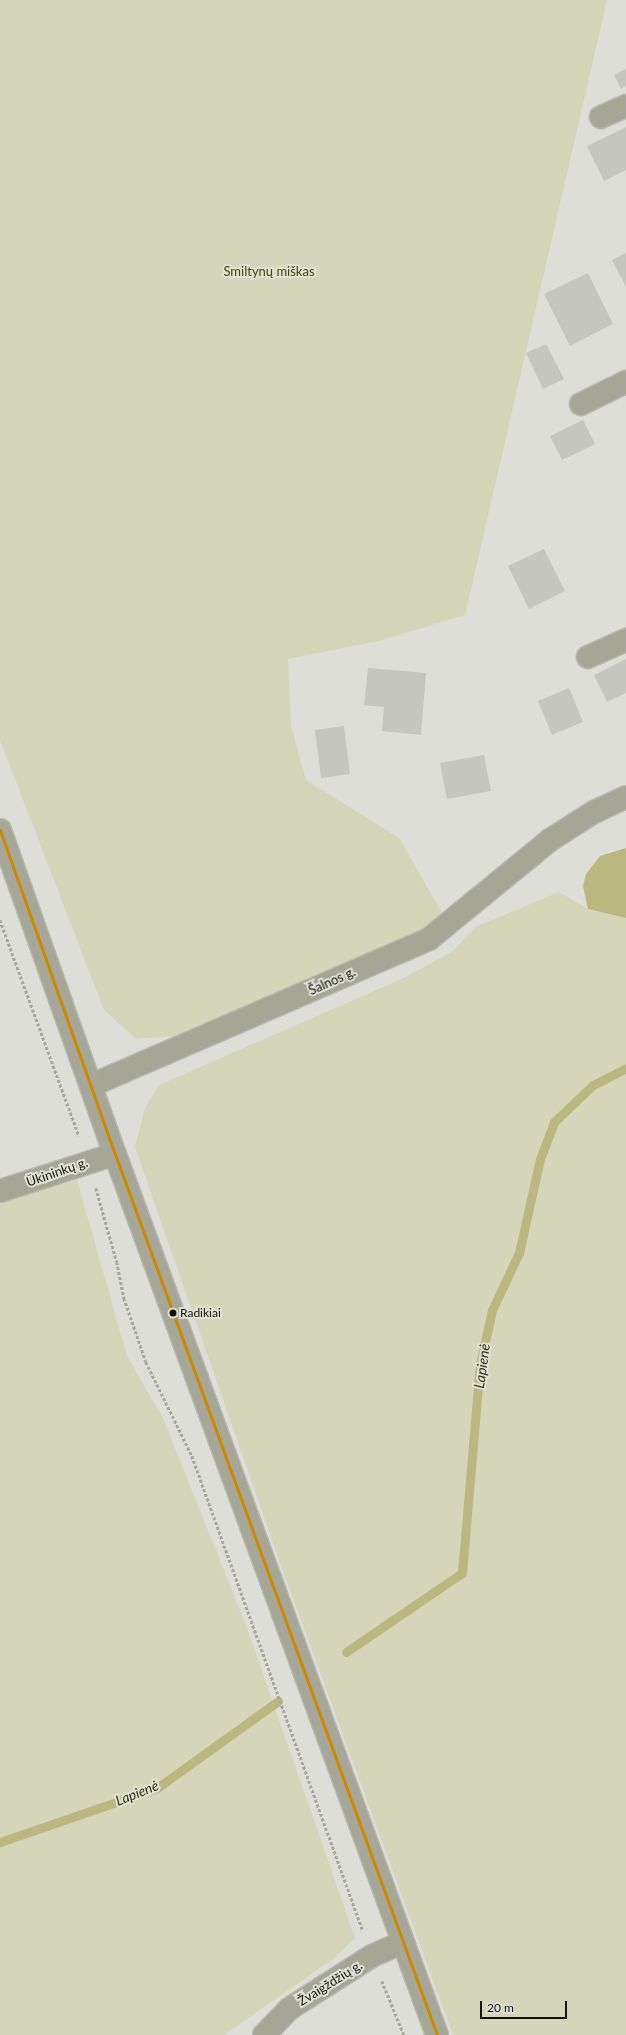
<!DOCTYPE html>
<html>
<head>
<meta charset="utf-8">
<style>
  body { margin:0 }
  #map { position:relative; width:626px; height:2035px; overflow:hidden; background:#deded8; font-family:Lato,sans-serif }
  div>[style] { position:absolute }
  .green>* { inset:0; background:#d5d5b9 }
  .water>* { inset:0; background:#bab880 }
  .stream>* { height:9px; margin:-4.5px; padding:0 4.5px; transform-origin:4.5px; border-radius:4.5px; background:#bab880 }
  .building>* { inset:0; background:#c6c6c1 }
  .path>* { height:2.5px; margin-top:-1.25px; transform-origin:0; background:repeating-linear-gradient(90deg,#a7a79c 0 3px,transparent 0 5px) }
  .roads { filter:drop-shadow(1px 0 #b9b9b5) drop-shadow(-1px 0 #b9b9b5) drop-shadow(0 1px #b9b9b5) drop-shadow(0 -1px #b9b9b5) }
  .minor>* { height:22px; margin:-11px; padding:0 11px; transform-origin:11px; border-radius:11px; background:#a6a697 }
  .major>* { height:22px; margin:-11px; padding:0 11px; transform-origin:11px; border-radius:11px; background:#a7a797 }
  .bus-1>* { height:3px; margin:-1.5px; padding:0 1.5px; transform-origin:1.5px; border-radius:1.5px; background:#c98903 }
  .dots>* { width:11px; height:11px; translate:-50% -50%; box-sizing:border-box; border:2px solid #e0e1d5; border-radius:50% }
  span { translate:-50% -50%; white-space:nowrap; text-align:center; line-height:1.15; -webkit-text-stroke:4px #e0e1d5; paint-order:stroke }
  .bus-label { font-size:12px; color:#131310 }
  .left { translate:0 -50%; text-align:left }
  .park-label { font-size:13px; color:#484506 }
  .street-label { font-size:13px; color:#131310 }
  .water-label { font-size:14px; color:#32300e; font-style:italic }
  .scale { position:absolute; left:480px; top:2001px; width:87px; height:18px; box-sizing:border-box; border:2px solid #131310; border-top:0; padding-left:5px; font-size:12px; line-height:14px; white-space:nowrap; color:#131310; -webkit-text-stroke:3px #e0e1d5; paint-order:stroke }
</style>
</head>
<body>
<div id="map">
  <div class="green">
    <i style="clip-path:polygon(0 0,607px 0,465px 615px,379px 641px,288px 659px,291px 726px,306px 780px,399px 838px,445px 918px,411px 936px,173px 1036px,136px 1039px,104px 1010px,0 740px)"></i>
    <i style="clip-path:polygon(559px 892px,588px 909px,626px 918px,626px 2035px,453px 2035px,281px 1566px,135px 1147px,145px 1108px,159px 1085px,406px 977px,453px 951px,475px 927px)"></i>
    <i style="clip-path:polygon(77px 1180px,127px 1356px,163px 1418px,246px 1625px,355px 1938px,333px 1959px,224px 2035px,0 2035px,0 1203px)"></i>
  </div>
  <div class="water">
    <i style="clip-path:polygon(626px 848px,626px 918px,588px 909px,583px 886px,586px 874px,600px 856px)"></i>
  </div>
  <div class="stream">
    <i style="left:346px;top:1652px;width:140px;rotate:-34.3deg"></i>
    <i style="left:462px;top:1573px;width:209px;rotate:-85.1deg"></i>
    <i style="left:480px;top:1365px;width:56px;rotate:-77.7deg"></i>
    <i style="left:492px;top:1310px;width:63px;rotate:-64.7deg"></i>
    <i style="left:519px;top:1253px;width:96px;rotate:-77.4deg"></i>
    <i style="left:540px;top:1159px;width:40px;rotate:-69deg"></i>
    <i style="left:554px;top:1122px;width:54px;rotate:-43.5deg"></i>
    <i style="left:593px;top:1085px;width:37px;rotate:-27deg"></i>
    <i style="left:0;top:1842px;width:166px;rotate:-19deg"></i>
    <i style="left:157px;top:1788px;width:149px;rotate:-35.7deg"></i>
  </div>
  <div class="building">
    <i style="clip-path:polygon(626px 69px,626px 86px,621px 89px,614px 75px)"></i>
    <i style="clip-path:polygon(626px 127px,626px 170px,604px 181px,587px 146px)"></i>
    <i style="clip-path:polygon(626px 253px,626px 287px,612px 260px)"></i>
    <i style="clip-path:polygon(588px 273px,613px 324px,570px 346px,544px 294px)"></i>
    <i style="clip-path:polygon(546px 344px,564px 379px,543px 389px,526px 353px)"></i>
    <i style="clip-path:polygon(583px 420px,595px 444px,562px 460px,550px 436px)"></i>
    <i style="clip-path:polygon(544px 549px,565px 591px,529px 609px,508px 566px)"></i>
    <i style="clip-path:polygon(626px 659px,626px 693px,607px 702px,594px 675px)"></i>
    <i style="clip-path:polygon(368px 668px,426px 673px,421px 735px,382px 731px,384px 707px,364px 705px)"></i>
    <i style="clip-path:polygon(569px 688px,583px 722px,552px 735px,538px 701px)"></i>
    <i style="clip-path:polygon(344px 726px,350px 774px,321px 778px,315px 730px)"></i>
    <i style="clip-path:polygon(484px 755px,491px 791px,447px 799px,440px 763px)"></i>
  </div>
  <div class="path">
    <i style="left:0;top:920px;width:230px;rotate:69.9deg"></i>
    <i style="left:96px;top:1188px;width:77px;rotate:74.2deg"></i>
    <i style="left:117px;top:1262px;width:37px;rotate:79deg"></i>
    <i style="left:124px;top:1298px;width:68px;rotate:71deg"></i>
    <i style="left:146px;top:1362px;width:105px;rotate:63.9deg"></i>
    <i style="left:192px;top:1456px;width:505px;rotate:70.2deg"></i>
    <i style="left:382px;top:1981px;width:58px;rotate:67.8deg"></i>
  </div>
  <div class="roads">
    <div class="minor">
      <i style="left:601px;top:117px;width:27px;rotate:-24deg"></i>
      <i style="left:581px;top:404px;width:50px;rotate:-26.1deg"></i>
      <i style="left:588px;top:657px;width:42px;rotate:-24.1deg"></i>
      <i style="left:92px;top:1085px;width:367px;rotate:-23.4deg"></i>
      <i style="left:429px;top:939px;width:156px;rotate:-39.3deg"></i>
      <i style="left:550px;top:840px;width:52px;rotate:-32.5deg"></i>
      <i style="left:594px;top:812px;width:35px;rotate:-25deg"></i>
      <i style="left:0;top:1191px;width:121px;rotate:-17.8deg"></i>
      <i style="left:264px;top:2035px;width:36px;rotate:-46deg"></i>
      <i style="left:289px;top:2009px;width:98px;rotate:-32.6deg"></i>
      <i style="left:372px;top:1956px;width:34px;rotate:-24deg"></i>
    </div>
    <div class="major">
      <i style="left:0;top:830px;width:344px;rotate:70.5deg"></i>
      <i style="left:115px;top:1154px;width:938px;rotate:69.92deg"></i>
    </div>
  </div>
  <div class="bus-1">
    <i style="left:0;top:830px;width:344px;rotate:70.5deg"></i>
    <i style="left:115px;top:1154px;width:938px;rotate:69.92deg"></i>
  </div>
  <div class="dots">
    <i style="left:173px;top:1313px;background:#131310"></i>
  </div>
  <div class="bus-label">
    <span class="left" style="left:180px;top:1313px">Radikiai</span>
  </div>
  <div class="park-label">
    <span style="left:269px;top:271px">Smiltynų miškas</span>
  </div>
  <div class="street-label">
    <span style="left:332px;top:981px;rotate:-24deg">Šalnos g.</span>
    <span style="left:57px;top:1172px;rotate:-19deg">Ūkininkų g.</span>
    <span style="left:330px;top:1983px;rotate:-32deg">Žvaigždžių g.</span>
  </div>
  <div class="water-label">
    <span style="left:482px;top:1366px;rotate:-82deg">Lapienė</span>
    <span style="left:137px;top:1793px;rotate:-22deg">Lapienė</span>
  </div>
  <div class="scale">20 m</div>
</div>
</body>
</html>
